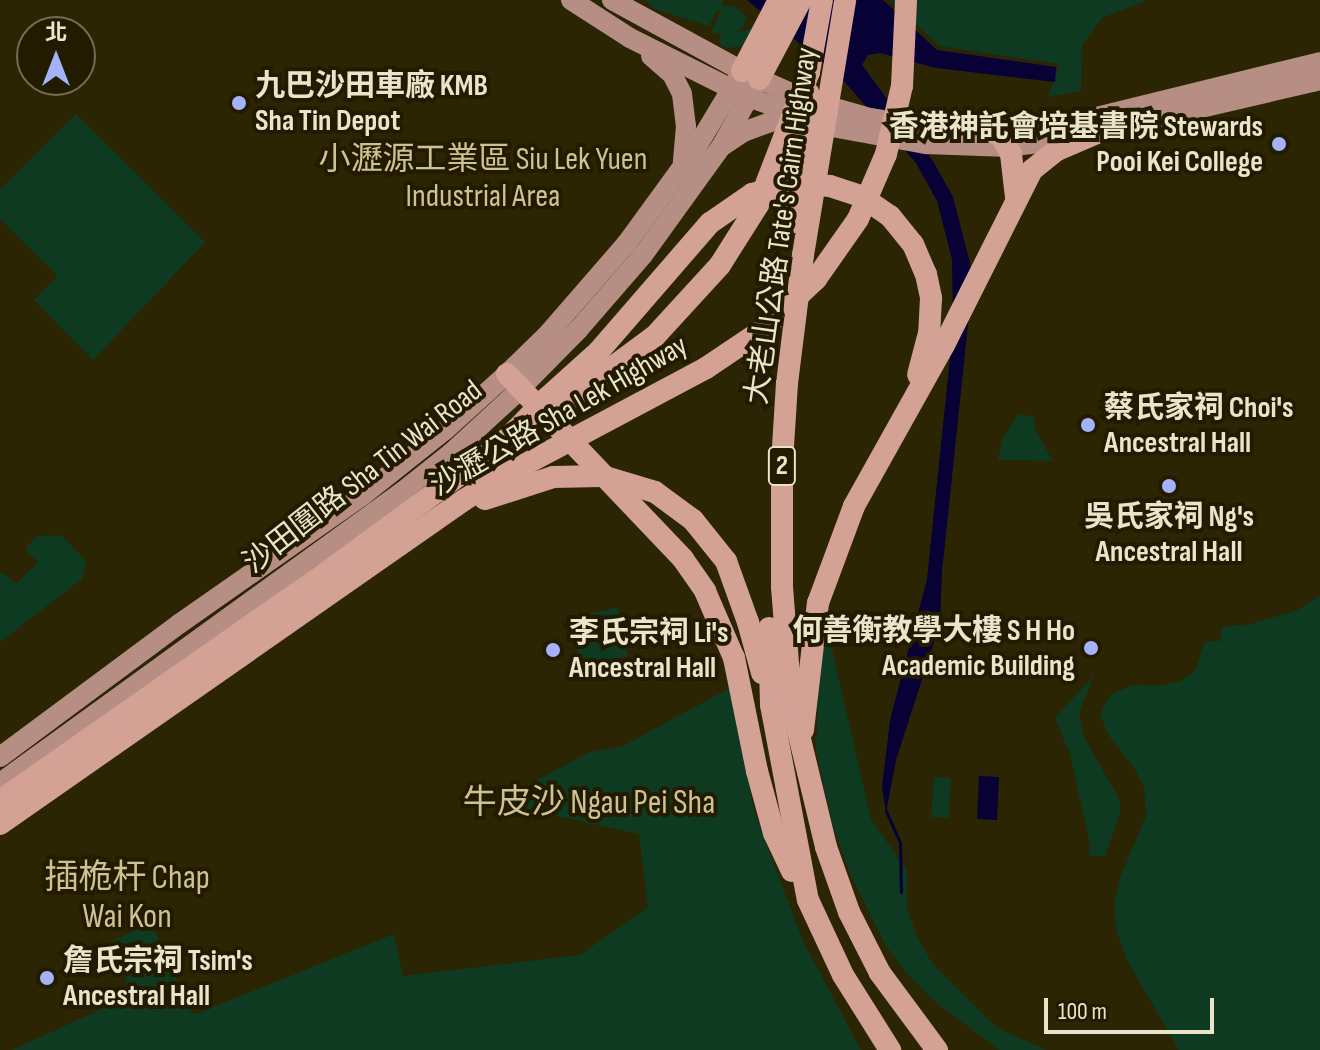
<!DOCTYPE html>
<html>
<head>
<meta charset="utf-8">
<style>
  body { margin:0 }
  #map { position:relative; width:1320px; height:1050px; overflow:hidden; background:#2c2504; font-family:"Sofia Sans Condensed","Noto Sans TC",sans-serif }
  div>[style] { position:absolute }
  .green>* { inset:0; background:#0e3a22 }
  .water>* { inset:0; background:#080136 }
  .stream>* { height:3px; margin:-1.5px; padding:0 1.5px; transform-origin:1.5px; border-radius:1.5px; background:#080136 }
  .major>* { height:20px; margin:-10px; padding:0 10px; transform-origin:10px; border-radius:10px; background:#b68e83 }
  .highway>* { height:22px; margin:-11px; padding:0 11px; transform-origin:11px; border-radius:11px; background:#d3a295 }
  .highway-bridge>* { height:22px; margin:-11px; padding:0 11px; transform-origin:11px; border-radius:11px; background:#d3a295 }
  .dots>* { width:22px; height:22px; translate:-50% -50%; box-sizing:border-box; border:4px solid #231b00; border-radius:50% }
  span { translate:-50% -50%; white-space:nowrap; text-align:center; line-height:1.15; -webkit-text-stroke:8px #231b00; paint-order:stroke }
  .shield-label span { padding:2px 6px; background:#231b00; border:2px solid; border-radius:6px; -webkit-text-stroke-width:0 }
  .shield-label { font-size:28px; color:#eae4cd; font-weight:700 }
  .poi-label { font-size:30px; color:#eae4cd; font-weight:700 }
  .left { translate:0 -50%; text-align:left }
  .right { translate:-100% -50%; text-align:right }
  .street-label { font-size:30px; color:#eae4cd }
  .neighbourhood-label { font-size:32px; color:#cec295 }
  .quarter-label { font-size:34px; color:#cec295 }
  .north { position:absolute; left:16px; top:16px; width:80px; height:80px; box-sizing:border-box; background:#231b00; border:2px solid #736b52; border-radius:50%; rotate:0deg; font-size:22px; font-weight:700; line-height:32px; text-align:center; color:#eae4cd }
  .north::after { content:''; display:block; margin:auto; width:28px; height:36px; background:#a4b2fc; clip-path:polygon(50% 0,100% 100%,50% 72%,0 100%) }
  .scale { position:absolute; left:1044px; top:998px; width:170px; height:36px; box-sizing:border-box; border:4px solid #eae4cd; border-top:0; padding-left:10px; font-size:24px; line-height:28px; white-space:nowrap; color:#eae4cd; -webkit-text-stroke:6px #231b00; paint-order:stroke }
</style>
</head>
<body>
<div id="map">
  <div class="green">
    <i style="clip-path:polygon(645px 0,723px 0,723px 7px,733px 5px,747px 17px,743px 27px,734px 33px,753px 28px,743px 46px,727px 48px,719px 44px,720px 36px,724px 35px,711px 32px,722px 9px,716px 11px,709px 26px,655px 9px)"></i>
    <i style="clip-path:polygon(890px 0,1147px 0,1102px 18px,1082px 45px,1081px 91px,1048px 97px,1059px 64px,939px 46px)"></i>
    <i style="clip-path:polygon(76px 114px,205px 242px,93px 360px,34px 300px,58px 276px,0 219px,0 190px)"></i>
    <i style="clip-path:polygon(1018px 414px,1034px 417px,1035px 429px,1053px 461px,998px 460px,1002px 439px)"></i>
    <i style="clip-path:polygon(61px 535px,86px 561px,82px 579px,0 642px,0 574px,2px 572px,16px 584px,38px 562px,25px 549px,37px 536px)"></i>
    <i style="clip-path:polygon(1320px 595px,1320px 1050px,1179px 1050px,1128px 962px,1116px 930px,1114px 905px,1120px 878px,1146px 816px,1144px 787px,1135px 769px,1109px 736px,1100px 715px,1110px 695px,1133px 685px,1159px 686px,1181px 681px,1195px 670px,1205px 642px,1220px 641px,1222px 627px,1251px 624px,1298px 610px)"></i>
    <i style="clip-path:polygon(618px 607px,628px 656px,581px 666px,570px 618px)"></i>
    <i style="clip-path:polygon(829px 636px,871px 819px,907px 871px,907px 909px,917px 936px,932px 963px,997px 1028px,1046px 1050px,1000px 1050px,935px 1002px,907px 974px,886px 946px,851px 876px,833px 826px,816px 751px,819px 655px,822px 639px)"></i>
    <i style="clip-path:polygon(1094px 675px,1079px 713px,1083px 735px,1120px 801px,1120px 814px,1105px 856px,1089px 856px,1090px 844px,1070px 754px,1055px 718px)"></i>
    <i style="clip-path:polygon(730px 688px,755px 814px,803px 941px,861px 1050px,12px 1050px,132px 995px,110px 942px,151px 923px,193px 1015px,394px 934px,403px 976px,580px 955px,648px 907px,639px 834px,503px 804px,523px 787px,590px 752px,621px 747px)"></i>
    <i style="clip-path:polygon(934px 777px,951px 778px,949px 818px,931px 817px)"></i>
  </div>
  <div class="water">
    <i style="clip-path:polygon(747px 0,883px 0,937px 50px,1056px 67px,1055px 82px,936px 68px,880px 53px,868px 55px,862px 65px,933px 161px,953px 197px,970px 263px,971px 296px,942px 572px,940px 624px,896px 760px,886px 813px,882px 787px,890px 720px,927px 579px,953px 329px,952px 259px,937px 201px,916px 163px,841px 78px)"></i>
    <i style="clip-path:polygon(979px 776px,999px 777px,997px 820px,977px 819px)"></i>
  </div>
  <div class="stream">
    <i style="left:886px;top:811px;width:34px;rotate:66deg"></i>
    <i style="left:900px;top:842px;width:50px;rotate:88.9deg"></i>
  </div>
  <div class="major">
    <i style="left:571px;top:0;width:70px;rotate:32.8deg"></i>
    <i style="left:630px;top:38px;width:132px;rotate:26.6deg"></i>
    <i style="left:748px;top:97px;width:89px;rotate:19.7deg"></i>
    <i style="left:832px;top:127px;width:96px;rotate:10.3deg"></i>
    <i style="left:926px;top:144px;width:82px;rotate:2.1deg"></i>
    <i style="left:1008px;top:147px;width:55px;rotate:-7.3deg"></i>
    <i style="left:1063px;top:140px;width:264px;rotate:-13.1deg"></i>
    <i style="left:612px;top:0;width:148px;rotate:28.6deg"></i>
    <i style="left:742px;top:71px;width:68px;rotate:24.3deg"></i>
    <i style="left:804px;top:99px;width:69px;rotate:16.1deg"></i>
    <i style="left:870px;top:118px;width:58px;rotate:9deg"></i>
    <i style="left:927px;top:127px;width:77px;rotate:1.5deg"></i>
    <i style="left:1004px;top:129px;width:68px;rotate:-5deg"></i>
    <i style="left:1072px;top:123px;width:255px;rotate:-13.8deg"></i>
    <i style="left:651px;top:56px;width:28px;rotate:41deg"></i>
    <i style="left:672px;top:74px;width:22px;rotate:63deg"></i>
    <i style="left:682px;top:94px;width:32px;rotate:83deg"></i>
    <i style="left:686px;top:126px;width:37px;rotate:95deg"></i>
    <i style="left:721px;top:147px;width:27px;rotate:-34deg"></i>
    <i style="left:743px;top:132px;width:53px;rotate:-19.8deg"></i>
    <i style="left:0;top:757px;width:223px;rotate:-36.6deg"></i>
    <i style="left:179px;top:624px;width:223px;rotate:-35deg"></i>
    <i style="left:362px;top:496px;width:106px;rotate:-38.5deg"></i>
    <i style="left:445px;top:430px;width:84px;rotate:-42.1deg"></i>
    <i style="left:507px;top:374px;width:56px;rotate:-44.3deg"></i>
    <i style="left:547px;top:335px;width:122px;rotate:-49deg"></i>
    <i style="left:627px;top:243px;width:117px;rotate:-54deg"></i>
    <i style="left:696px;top:148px;width:90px;rotate:-59.1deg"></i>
    <i style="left:0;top:783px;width:496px;rotate:-35.9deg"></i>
    <i style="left:402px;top:492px;width:63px;rotate:-38.5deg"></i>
    <i style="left:451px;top:453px;width:84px;rotate:-42.6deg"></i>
    <i style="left:513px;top:396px;width:93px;rotate:-45.4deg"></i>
    <i style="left:578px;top:330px;width:99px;rotate:-49.1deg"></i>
    <i style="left:643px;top:255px;width:133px;rotate:-54.2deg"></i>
    <i style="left:721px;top:147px;width:78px;rotate:-60.8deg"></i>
  </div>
  <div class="highway">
    <i style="left:742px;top:71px;width:80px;rotate:-62.5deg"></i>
    <i style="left:809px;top:72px;width:73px;rotate:-79.8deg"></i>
    <i style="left:759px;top:79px;width:89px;rotate:-62deg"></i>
    <i style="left:988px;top:129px;width:16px;rotate:30deg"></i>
    <i style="left:1002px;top:137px;width:19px;rotate:62deg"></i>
    <i style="left:1011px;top:154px;width:43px;rotate:83.4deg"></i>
    <i style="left:803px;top:255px;width:129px;rotate:97.1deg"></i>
    <i style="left:787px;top:383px;width:79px;rotate:93.6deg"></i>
    <i style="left:782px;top:462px;width:125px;rotate:90deg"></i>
    <i style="left:782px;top:587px;width:115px;rotate:85.5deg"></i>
    <i style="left:791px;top:702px;width:149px;rotate:76.4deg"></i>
    <i style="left:826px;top:847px;width:69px;rotate:70.5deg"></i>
    <i style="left:849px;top:912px;width:68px;rotate:63.1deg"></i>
    <i style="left:880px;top:973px;width:96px;rotate:53.5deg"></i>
    <i style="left:507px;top:374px;width:255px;rotate:46.4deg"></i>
    <i style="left:683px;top:559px;width:39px;rotate:55deg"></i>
    <i style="left:705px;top:591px;width:73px;rotate:66.6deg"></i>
    <i style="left:734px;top:658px;width:115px;rotate:78.5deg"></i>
    <i style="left:757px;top:771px;width:64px;rotate:74.7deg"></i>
    <i style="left:774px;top:833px;width:42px;rotate:64.7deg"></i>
    <i style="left:547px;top:398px;width:70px;rotate:-42.1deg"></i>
    <i style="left:599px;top:351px;width:169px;rotate:-49.1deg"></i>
    <i style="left:710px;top:223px;width:51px;rotate:-34.6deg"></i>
    <i style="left:752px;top:194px;width:45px;rotate:-14deg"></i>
    <i style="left:796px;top:183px;width:34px;rotate:5deg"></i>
    <i style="left:830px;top:186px;width:33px;rotate:18deg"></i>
    <i style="left:861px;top:196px;width:35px;rotate:35deg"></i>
    <i style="left:890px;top:216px;width:36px;rotate:51deg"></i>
    <i style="left:913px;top:244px;width:33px;rotate:67deg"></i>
    <i style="left:926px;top:274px;width:25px;rotate:78deg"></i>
    <i style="left:931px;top:298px;width:35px;rotate:93deg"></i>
    <i style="left:929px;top:333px;width:43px;rotate:104.7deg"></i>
    <i style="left:485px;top:499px;width:71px;rotate:-17.9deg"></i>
    <i style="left:553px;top:477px;width:49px;rotate:-1.2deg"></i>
    <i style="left:748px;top:622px;width:53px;rotate:74.6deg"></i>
    <i style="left:769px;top:628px;width:77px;rotate:88.5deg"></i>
    <i style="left:771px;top:705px;width:198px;rotate:79.3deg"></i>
    <i style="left:808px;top:900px;width:83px;rotate:65deg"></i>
    <i style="left:843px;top:975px;width:89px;rotate:57.9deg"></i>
    <i style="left:803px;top:730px;width:128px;rotate:-83.3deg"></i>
    <i style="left:818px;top:603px;width:103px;rotate:-69.6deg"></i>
    <i style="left:854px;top:506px;width:184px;rotate:-60.8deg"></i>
    <i style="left:944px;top:345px;width:196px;rotate:-63.3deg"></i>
    <i style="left:1032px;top:170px;width:32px;rotate:-39deg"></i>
    <i style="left:1057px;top:150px;width:43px;rotate:-23deg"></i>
    <i style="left:0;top:801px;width:399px;rotate:-35deg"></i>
    <i style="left:327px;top:572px;width:217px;rotate:-36.2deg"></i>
    <i style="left:0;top:824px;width:566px;rotate:-34.93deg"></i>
    <i style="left:464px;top:500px;width:46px;rotate:-31.6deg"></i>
  </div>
  <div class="highway-bridge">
    <i style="left:795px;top:222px;width:130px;rotate:-84.2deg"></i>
    <i style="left:803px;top:255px;width:258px;rotate:-80.6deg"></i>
    <i style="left:564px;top:403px;width:113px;rotate:-36.4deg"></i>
    <i style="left:655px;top:336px;width:96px;rotate:-47.5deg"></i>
    <i style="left:720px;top:265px;width:71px;rotate:-57.7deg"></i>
    <i style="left:758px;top:205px;width:142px;rotate:-69deg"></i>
    <i style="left:502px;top:444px;width:64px;rotate:-45.6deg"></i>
    <i style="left:503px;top:476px;width:230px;rotate:-28deg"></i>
    <i style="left:706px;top:368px;width:66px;rotate:-33.9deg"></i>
    <i style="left:761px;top:331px;width:76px;rotate:-43.4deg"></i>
    <i style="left:816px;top:279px;width:73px;rotate:-55deg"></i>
    <i style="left:858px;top:219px;width:71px;rotate:-66.7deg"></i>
    <i style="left:886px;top:154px;width:70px;rotate:-76.8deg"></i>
    <i style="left:902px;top:86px;width:86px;rotate:-87.3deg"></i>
    <i style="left:602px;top:476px;width:55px;rotate:16.8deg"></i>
    <i style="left:655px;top:492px;width:47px;rotate:36.4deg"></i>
    <i style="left:693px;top:520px;width:53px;rotate:51.2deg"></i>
    <i style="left:726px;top:561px;width:65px;rotate:70.2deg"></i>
  </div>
  <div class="dots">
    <i style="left:239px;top:103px;background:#a4b2fc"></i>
    <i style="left:1279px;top:144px;background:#a4b2fc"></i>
    <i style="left:1088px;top:425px;background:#a4b2fc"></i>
    <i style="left:1169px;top:486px;background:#a4b2fc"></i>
    <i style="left:1091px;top:648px;background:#a4b2fc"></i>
    <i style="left:553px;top:650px;background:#a4b2fc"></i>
    <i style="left:47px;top:978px;background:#a4b2fc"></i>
  </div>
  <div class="shield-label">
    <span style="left:782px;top:466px">2</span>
  </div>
  <div class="poi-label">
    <span class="left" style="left:255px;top:103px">九巴沙田車廠 KMB<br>Sha Tin Depot</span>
    <span class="right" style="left:1263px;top:144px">香港神託會培基書院 Stewards<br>Pooi Kei College</span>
    <span class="left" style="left:1104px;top:425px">蔡氏家祠 Choi's<br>Ancestral Hall</span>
    <span style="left:1169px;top:534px">吳氏家祠 Ng's<br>Ancestral Hall</span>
    <span class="right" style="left:1075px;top:648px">何善衡教學大樓 S H Ho<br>Academic Building</span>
    <span class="left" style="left:569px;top:650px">李氏宗祠 Li's<br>Ancestral Hall</span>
    <span class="left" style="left:63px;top:978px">詹氏宗祠 Tsim's<br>Ancestral Hall</span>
  </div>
  <div class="street-label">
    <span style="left:782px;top:226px;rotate:-82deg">大老山公路 Tate's Cairn Highway</span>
    <span style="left:559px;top:416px;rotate:-30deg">沙瀝公路 Sha Lek Highway</span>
    <span style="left:363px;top:477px;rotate:-38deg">沙田圍路 Sha Tin Wai Road</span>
  </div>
  <div class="neighbourhood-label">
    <span style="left:483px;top:179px">小瀝源工業區 Siu Lek Yuen<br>Industrial Area</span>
  </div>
  <div class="quarter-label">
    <span style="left:589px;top:803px">牛皮沙 Ngau Pei Sha</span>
    <span style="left:127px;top:897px">插桅杆 Chap<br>Wai Kon</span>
  </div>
  <div class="north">北</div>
  <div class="scale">100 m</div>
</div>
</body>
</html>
